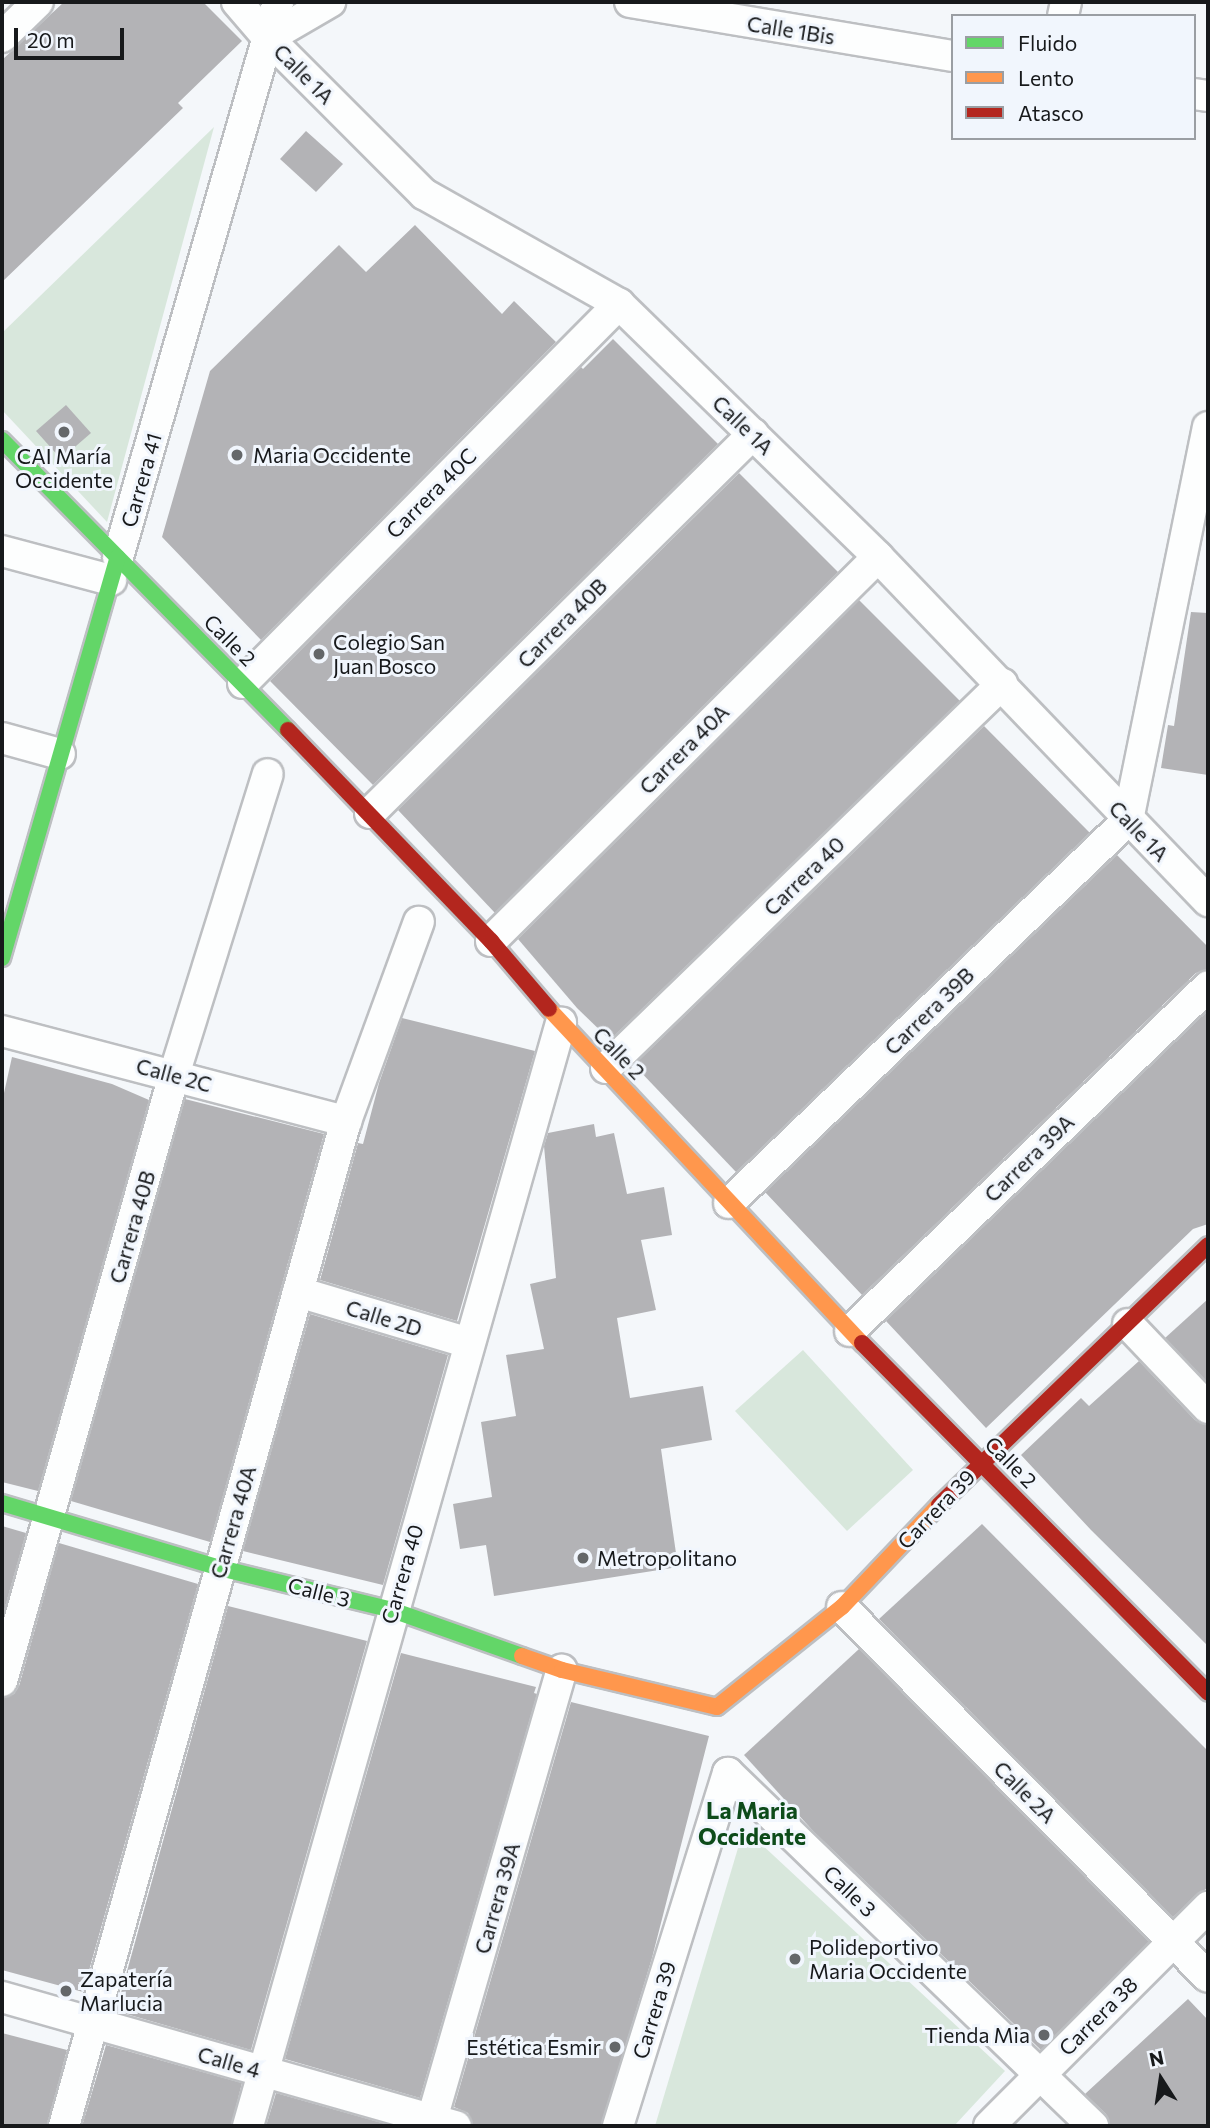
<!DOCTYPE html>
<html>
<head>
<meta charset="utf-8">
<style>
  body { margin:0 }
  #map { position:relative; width:1210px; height:2128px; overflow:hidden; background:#f4f7fa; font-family:Commissioner,sans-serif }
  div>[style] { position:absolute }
  .green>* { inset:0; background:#d8e7dc }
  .building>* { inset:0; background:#b3b3b6 }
  .roads { filter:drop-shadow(2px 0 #bdbfc2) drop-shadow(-2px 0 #bdbfc2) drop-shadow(0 2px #bdbfc2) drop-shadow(0 -2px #bdbfc2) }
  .street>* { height:30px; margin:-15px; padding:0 15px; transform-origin:15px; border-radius:15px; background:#fdfefe }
  .fast>* { height:16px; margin:-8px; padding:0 8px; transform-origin:8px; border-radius:8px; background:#63d668 }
  .slow>* { height:16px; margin:-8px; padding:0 8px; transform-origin:8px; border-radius:8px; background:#ff974d }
  .jam>* { height:16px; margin:-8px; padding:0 8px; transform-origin:8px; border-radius:8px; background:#b3261e }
  .dots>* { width:19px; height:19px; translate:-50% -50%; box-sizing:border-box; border:4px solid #f1f6fd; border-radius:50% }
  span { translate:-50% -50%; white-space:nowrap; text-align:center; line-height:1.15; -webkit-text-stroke:6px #f1f6fd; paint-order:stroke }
  .street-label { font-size:21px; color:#17191b }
  .poi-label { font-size:21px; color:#17191b }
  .left { translate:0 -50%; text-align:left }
  .right { translate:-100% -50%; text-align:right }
  .neighbourhood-label { font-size:23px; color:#0d4b1a; font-weight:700 }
  .frame { position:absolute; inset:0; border:4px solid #17191b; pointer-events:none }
  .legend { position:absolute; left:951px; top:14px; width:245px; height:126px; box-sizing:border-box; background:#f1f6fd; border:2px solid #9a9ea3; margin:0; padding:9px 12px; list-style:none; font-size:21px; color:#17191b }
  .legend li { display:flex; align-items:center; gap:14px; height:35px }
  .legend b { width:35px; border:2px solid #9a9ea3 }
  .north { position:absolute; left:1126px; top:2044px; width:70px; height:70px; -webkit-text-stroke:5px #f1f6fd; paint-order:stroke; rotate:348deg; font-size:19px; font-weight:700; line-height:28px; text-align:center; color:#17191b }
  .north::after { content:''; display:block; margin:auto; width:24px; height:32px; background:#17191b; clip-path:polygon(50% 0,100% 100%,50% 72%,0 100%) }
  .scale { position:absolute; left:14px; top:28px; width:110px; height:32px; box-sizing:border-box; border:4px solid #17191b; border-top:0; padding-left:9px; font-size:21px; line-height:24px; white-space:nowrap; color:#17191b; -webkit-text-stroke:5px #f1f6fd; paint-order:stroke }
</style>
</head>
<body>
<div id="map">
  <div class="green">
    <i style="clip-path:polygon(214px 127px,107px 522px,2px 410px,2px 333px)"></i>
    <i style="clip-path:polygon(803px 1350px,913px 1470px,847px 1531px,735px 1411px)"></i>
    <i style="clip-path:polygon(744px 1828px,1005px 2071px,954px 2126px,655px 2126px)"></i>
  </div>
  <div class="building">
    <i style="clip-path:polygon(64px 2px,203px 2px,242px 41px,178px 103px,183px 108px,2px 282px,2px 60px)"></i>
    <i style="clip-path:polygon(306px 131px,343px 164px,316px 192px,280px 159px)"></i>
    <i style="clip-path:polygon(415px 225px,502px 314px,514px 301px,556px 342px,261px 640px,162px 537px,210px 371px,339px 245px,366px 272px)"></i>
    <i style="clip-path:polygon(613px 339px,718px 444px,373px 785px,270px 681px,581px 367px,583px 369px)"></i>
    <i style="clip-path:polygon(66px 405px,91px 433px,61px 459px,36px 431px)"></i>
    <i style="clip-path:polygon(739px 473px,838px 572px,495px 913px,398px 810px)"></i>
    <i style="clip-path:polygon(859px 600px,960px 701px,610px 1040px,577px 1008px,518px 939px)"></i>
    <i style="clip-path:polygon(1191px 612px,1208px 613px,1208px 775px,1161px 768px,1168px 725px,1174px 726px)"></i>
    <i style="clip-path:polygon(984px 726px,1090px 833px,736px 1172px,634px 1065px)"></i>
    <i style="clip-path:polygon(1117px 855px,1208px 947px,1208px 969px,1196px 973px,862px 1295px,765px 1192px)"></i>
    <i style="clip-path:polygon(1208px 1010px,1208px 1224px,1193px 1229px,986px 1428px,886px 1321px)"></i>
    <i style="clip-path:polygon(402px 1018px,535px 1051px,457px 1321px,320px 1280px,358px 1143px,363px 1144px,379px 1083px)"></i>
    <i style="clip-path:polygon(12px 1057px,112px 1084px,149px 1100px,38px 1491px,2px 1482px,2px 1102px)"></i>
    <i style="clip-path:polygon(185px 1099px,324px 1134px,210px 1542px,71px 1501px)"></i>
    <i style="clip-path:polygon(594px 1124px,596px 1137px,614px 1133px,627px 1194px,664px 1187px,672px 1235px,641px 1240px,656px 1310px,617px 1318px,630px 1398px,703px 1386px,712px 1440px,661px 1449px,678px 1567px,494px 1596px,486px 1545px,460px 1549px,453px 1504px,492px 1497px,481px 1422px,516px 1416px,506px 1355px,544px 1349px,530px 1284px,556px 1278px,544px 1146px,548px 1133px)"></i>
    <i style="clip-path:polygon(1208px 1299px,1208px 1383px,1165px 1338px)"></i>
    <i style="clip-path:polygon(310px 1314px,448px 1355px,383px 1585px,243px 1551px)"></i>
    <i style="clip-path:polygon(1139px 1361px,1195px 1420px,1208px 1425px,1208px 1646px,1091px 1530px,1021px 1455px,1081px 1398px,1089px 1406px)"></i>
    <i style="clip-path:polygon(982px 1524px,1208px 1751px,1208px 1887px,1173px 1917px,879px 1619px)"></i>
    <i style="clip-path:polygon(2px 1526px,26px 1533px,2px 1618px)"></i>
    <i style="clip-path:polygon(59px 1543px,198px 1584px,83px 1992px,2px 1970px,2px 1698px,14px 1694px,19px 1686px)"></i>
    <i style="clip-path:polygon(228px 1606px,367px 1641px,251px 2050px,116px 2011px)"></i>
    <i style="clip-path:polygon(859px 1649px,1149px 1942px,1041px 2050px,814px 1832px,744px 1755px)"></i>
    <i style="clip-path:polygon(401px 1653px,536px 1687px,534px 1693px,537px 1694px,420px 2098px,285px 2059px)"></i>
    <i style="clip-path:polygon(571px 1702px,709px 1736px,652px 1958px,601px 2126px,473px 2126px,468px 2113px,454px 2107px)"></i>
    <i style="clip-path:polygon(1188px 1999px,1208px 2020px,1208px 2126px,1110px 2126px,1106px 2114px,1085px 2094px)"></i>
    <i style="clip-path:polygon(2px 2033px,67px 2050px,47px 2126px,2px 2126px)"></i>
    <i style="clip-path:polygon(106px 2045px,242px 2083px,231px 2126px,82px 2126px)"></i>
    <i style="clip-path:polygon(276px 2093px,393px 2126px,266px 2126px)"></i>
  </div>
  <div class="roads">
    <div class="street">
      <i style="left:237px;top:2px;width:48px;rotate:49.3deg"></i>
      <i style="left:268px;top:38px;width:221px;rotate:45deg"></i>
      <i style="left:424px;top:194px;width:224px;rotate:29.4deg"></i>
      <i style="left:619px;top:304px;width:362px;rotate:44.3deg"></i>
      <i style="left:878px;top:557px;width:477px;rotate:46.2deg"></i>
      <i style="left:630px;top:2px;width:327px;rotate:9.5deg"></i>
      <i style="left:1063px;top:16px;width:14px;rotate:-78deg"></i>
      <i style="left:2px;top:37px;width:50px;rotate:-44.2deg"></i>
      <i style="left:268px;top:38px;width:72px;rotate:-30.1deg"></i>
      <i style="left:1194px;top:94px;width:14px;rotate:8deg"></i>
      <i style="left:2px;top:551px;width:113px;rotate:14.9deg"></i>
      <i style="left:118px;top:557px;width:578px;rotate:-73.92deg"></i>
      <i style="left:243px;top:683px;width:534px;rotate:-45.23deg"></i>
      <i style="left:2px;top:738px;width:60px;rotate:15.4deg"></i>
      <i style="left:370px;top:813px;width:539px;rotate:-44.7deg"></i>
      <i style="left:491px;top:941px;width:545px;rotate:-44.78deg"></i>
      <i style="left:2px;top:1031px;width:356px;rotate:14.7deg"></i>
      <i style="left:606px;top:1068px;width:552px;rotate:-44.12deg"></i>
      <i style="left:729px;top:1203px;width:553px;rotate:-43.83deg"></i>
      <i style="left:1128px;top:820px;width:401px;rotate:-78.5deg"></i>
      <i style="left:298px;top:1292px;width:178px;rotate:16.6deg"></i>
      <i style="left:1128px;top:1324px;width:116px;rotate:46.4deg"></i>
      <i style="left:850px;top:1331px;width:497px;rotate:-43.9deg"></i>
      <i style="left:842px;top:1607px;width:520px;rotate:45.31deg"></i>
      <i style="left:2px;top:1681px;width:630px;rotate:-74.15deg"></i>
      <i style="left:174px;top:1075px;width:315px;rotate:-72.7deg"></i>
      <i style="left:2px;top:1997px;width:472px;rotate:15.9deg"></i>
      <i style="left:64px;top:2126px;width:1044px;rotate:-74.33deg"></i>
      <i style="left:346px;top:1121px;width:212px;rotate:-69.9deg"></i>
      <i style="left:248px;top:2126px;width:1147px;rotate:-74.16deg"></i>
      <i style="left:430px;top:2126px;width:475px;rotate:-73.9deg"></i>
      <i style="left:618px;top:2126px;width:370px;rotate:-72.7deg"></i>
      <i style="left:728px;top:1773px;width:508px;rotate:44.04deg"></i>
      <i style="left:989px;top:2126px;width:310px;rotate:-45deg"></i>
    </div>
    <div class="fast">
      <i style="left:2px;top:440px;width:407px;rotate:45.4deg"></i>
      <i style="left:2px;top:958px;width:417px;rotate:-73.9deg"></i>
      <i style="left:2px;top:1503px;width:227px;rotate:16.6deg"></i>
      <i style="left:220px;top:1568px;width:177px;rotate:13.7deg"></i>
      <i style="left:392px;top:1610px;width:138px;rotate:19.5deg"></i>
    </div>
    <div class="slow">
      <i style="left:549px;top:1009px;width:458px;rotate:46.9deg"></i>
      <i style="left:522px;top:1656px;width:42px;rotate:19.3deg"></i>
      <i style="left:562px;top:1670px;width:159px;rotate:13.4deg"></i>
      <i style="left:717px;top:1707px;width:160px;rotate:-38.7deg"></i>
      <i style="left:842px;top:1607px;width:141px;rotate:-46.4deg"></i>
    </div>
    <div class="jam">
      <i style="left:288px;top:730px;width:293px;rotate:46.1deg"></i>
      <i style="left:491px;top:941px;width:89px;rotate:49.5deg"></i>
      <i style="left:862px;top:1343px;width:492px;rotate:45.3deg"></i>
      <i style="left:939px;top:1505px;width:374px;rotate:-44deg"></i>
    </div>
  </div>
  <div class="dots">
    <i style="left:64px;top:432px;background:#646769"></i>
    <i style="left:237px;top:455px;background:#646769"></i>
    <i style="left:319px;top:654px;background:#646769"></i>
    <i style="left:583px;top:1558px;background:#646769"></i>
    <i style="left:795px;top:1959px;background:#646769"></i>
    <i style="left:66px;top:1991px;background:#646769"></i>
    <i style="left:1044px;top:2035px;background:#646769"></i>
    <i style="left:615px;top:2047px;background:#646769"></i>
  </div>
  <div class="street-label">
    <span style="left:791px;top:30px;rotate:9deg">Calle 1Bis</span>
    <span style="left:304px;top:74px;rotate:45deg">Calle 1A</span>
    <span style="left:743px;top:425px;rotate:44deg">Calle 1A</span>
    <span style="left:141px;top:480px;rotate:-74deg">Carrera 41</span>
    <span style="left:431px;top:493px;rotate:-45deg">Carrera 40C</span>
    <span style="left:562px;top:623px;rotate:-45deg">Carrera 40B</span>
    <span style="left:230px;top:640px;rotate:45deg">Calle 2</span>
    <span style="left:684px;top:749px;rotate:-45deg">Carrera 40A</span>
    <span style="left:1139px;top:831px;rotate:46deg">Calle 1A</span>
    <span style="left:804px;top:876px;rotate:-44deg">Carrera 40</span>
    <span style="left:929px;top:1011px;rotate:-44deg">Carrera 39B</span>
    <span style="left:619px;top:1053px;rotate:46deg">Calle 2</span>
    <span style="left:174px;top:1075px;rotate:15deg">Calle 2C</span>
    <span style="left:1029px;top:1158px;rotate:-44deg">Carrera 39A</span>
    <span style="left:132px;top:1227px;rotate:-74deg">Carrera 40B</span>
    <span style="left:384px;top:1318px;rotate:17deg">Calle 2D</span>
    <span style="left:1011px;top:1462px;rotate:45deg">Calle 2</span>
    <span style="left:936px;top:1509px;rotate:-46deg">Carrera 39</span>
    <span style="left:233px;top:1522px;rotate:-74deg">Carrera 40A</span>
    <span style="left:402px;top:1574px;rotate:-74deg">Carrera 40</span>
    <span style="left:319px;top:1592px;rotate:14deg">Calle 3</span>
    <span style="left:1025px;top:1792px;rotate:45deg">Calle 2A</span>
    <span style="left:850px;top:1891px;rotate:44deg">Calle 3</span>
    <span style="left:497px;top:1898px;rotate:-74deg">Carrera 39A</span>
    <span style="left:654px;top:2010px;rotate:-73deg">Carrera 39</span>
    <span style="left:1098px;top:2016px;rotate:-45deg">Carrera 38</span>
    <span style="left:229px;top:2062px;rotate:16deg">Calle 4</span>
  </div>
  <div class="poi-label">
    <span class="left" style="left:253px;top:455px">Maria Occidente</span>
    <span style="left:64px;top:468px">CAI María<br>Occidente</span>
    <span class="left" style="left:333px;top:654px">Colegio San<br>Juan Bosco</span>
    <span class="left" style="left:597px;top:1558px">Metropolitano</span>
    <span class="left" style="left:809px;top:1959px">Polideportivo<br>Maria Occidente</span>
    <span class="left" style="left:80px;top:1991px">Zapatería<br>Marlucia</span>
    <span class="right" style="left:1030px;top:2035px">Tienda Mia</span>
    <span class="right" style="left:601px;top:2047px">Estética Esmir</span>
  </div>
  <div class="neighbourhood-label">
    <span style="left:752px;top:1823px">La Maria<br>Occidente</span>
  </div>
  <div class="frame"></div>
  <ul class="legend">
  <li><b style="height:9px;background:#63d668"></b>Fluido</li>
  <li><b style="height:9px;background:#ff974d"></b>Lento</li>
  <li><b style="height:9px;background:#b3261e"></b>Atasco</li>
  </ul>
  <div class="north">N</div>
  <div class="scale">20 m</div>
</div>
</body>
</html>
